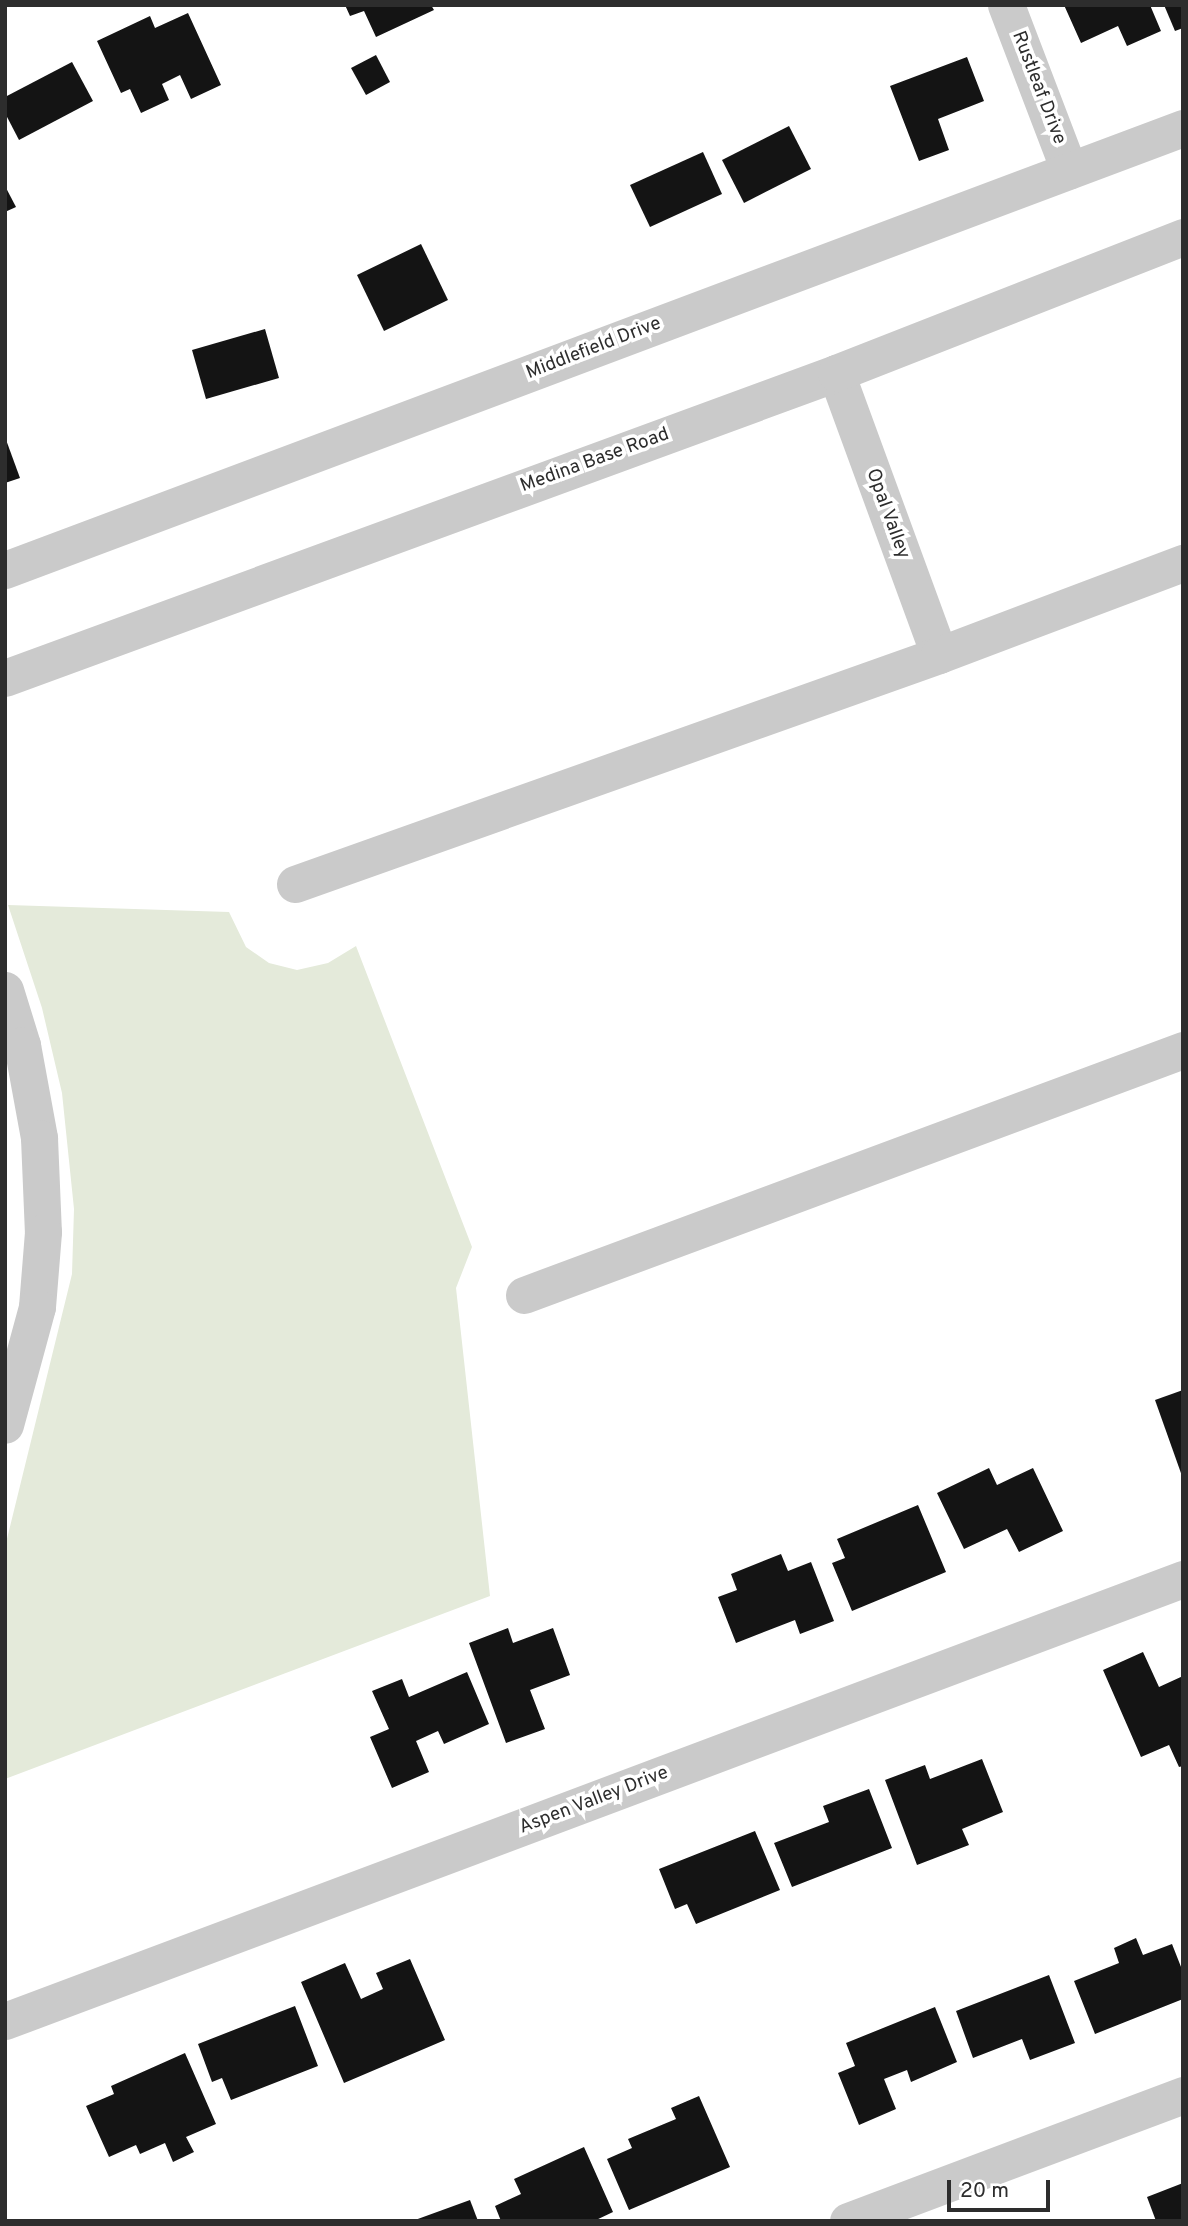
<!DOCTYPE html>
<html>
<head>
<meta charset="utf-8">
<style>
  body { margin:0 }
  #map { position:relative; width:1188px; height:2226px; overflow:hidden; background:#fff; font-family:Overpass,sans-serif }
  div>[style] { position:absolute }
  .green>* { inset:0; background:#e4eada }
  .building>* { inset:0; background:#141414 }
  .minor>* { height:37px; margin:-18.5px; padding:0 18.5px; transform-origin:18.5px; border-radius:18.5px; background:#cacaca }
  span { translate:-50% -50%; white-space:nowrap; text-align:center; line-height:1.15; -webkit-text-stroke:7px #fff; paint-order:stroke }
  .street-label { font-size:19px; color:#2d2d2d }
  .frame { position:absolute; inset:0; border:7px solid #2d2d2d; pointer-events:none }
  .scale { position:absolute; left:947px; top:2180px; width:103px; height:32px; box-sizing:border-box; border:4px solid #2d2d2d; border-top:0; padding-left:9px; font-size:21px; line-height:24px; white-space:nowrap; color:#2d2d2d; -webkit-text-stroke:5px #fff; paint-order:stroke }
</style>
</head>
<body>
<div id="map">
  <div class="green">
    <i style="clip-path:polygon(8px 905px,229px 912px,246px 947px,269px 963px,297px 970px,328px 963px,356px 946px,472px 1247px,456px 1288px,490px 1596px,5px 1779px,5px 1547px,72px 1274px,74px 1209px,62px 1093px,42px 1008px)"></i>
  </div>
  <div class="building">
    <i style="clip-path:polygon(345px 5px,431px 5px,434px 10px,376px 37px,364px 11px,350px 16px)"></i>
    <i style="clip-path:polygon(1064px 5px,1150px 5px,1161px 31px,1127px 46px,1118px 26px,1081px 43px)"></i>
    <i style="clip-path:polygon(1164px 5px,1183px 5px,1183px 28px,1175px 31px)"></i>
    <i style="clip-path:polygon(188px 13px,221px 85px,191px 99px,180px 75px,162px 84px,169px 100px,141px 113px,130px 89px,121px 93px,97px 41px,150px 16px,155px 28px)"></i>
    <i style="clip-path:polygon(376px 55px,390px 82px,366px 95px,351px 68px)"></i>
    <i style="clip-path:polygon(967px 57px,984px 101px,938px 119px,949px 150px,919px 161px,890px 86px)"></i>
    <i style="clip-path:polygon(72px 62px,93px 101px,19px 140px,5px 113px,5px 97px)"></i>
    <i style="clip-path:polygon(789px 126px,811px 169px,744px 203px,722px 160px)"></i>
    <i style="clip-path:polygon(703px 152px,722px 194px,650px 227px,630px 185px)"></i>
    <i style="clip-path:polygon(5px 186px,16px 207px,5px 212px)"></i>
    <i style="clip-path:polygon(421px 244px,448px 300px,384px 331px,357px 275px)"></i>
    <i style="clip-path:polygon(265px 329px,279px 378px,206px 399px,192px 350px)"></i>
    <i style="clip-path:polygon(5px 437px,20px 478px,5px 483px)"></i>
    <i style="clip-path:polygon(1183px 1390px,1183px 1476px,1182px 1476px,1155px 1400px)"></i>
    <i style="clip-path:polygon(989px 1468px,997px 1485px,1033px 1468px,1063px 1531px,1019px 1552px,1007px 1529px,964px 1549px,937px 1493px)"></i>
    <i style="clip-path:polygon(918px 1505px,946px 1572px,852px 1611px,832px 1563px,845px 1558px,837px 1539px)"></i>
    <i style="clip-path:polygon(781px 1554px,788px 1571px,811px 1562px,834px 1621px,800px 1634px,795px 1620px,736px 1643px,718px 1597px,737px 1590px,731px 1574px)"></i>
    <i style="clip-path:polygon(508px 1628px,513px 1643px,553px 1628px,570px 1675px,530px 1690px,545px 1729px,506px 1743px,469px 1643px)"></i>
    <i style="clip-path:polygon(1143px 1652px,1159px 1687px,1183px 1676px,1183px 1766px,1179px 1767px,1169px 1745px,1141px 1757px,1103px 1670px)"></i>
    <i style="clip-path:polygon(467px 1672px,489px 1724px,444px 1744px,438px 1731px,416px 1741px,429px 1772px,392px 1788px,370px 1737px,389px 1729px,372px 1691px,402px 1679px,409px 1697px)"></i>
    <i style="clip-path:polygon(982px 1759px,1003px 1812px,962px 1829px,969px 1845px,917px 1865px,885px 1780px,925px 1765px,930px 1779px)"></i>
    <i style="clip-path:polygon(869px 1789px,892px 1848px,792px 1887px,774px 1843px,829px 1822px,823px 1806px)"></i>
    <i style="clip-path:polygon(755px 1831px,780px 1890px,696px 1924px,687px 1904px,675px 1909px,659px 1869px)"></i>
    <i style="clip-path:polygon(1136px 1938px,1143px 1955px,1172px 1944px,1183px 1972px,1183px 1999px,1095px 2034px,1074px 1981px,1119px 1963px,1114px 1948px)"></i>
    <i style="clip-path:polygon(410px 1959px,445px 2040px,344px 2083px,301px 1982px,345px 1963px,361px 1999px,383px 1989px,376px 1973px)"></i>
    <i style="clip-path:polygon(1049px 1975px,1075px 2043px,1030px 2060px,1022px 2039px,973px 2058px,956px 2011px)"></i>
    <i style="clip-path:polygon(295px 2006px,318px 2066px,231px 2100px,222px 2078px,212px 2082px,198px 2044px)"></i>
    <i style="clip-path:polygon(935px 2007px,957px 2062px,911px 2082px,907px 2070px,884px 2079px,896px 2109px,859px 2125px,838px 2073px,855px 2066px,846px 2043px)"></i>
    <i style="clip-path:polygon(185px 2053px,216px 2124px,186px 2137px,194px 2152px,173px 2162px,165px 2143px,140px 2154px,136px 2145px,109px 2157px,86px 2106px,114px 2094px,111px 2086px)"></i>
    <i style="clip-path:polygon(699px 2096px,730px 2167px,629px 2210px,607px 2159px,632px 2148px,628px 2139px,676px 2119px,671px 2108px)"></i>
    <i style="clip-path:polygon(584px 2147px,613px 2212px,594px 2221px,501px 2221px,495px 2206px,521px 2194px,514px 2179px)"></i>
    <i style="clip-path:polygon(1183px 2183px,1183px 2221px,1156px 2221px,1147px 2197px)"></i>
    <i style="clip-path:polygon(470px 2200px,478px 2221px,415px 2221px,415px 2220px)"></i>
  </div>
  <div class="minor">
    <i style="left:1006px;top:5px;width:177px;rotate:69.1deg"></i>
    <i style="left:836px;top:373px;width:300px;rotate:69.9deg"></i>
    <i style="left:5px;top:570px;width:1258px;rotate:-20.57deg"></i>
    <i style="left:5px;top:678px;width:885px;rotate:-20.15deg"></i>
    <i style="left:836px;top:373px;width:373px;rotate:-21.4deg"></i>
    <i style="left:295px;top:884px;width:684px;rotate:-19.57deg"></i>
    <i style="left:939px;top:655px;width:261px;rotate:-20.7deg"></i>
    <i style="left:5px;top:990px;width:58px;rotate:72.8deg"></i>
    <i style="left:22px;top:1045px;width:95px;rotate:79.6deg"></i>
    <i style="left:39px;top:1138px;width:94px;rotate:87.6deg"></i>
    <i style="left:43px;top:1232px;width:75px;rotate:94.6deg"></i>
    <i style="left:37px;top:1307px;width:122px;rotate:105.2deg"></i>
    <i style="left:524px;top:1295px;width:703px;rotate:-20.39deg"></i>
    <i style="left:5px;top:2021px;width:1258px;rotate:-20.57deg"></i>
    <i style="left:848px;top:2221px;width:358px;rotate:-20.6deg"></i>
  </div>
  <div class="street-label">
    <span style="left:1038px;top:88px;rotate:69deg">Rustleaf Drive</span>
    <span style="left:594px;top:349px;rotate:-21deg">Middlefield Drive</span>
    <span style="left:595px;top:461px;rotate:-20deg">Medina Base Road</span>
    <span style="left:887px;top:514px;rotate:70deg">Opal Valley</span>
    <span style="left:594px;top:1801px;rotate:-21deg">Aspen Valley Drive</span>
  </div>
  <div class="frame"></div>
  <div class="scale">20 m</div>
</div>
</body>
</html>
